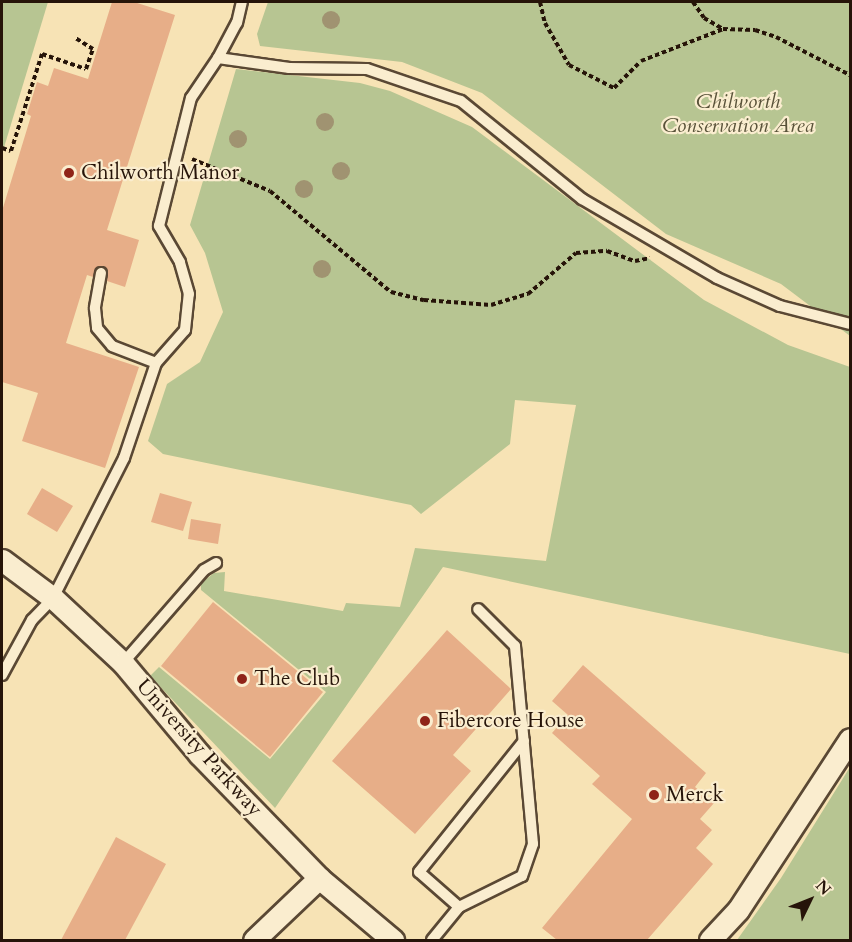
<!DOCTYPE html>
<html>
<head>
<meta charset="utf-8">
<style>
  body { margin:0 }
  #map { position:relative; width:852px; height:942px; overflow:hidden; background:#f7e3b5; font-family:Cardo,serif }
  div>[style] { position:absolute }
  .green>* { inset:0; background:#b7c592 }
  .building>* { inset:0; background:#e7ae88 }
  .path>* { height:4px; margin-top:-2px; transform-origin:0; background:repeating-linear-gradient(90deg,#261409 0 4.5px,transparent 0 7.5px) }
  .roads { filter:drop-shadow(2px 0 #5a4834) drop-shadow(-2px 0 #5a4834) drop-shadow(0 2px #5a4834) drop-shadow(0 -2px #5a4834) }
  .lane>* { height:10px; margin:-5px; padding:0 5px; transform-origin:5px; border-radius:5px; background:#faedcf }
  .street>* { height:21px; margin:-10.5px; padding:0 10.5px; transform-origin:10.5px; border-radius:10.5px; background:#faedcf }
  .trees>* { width:18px; height:18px; margin:-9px; border-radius:50%; background:#a09371 }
  .dots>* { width:16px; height:16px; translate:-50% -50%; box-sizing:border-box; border:3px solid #faedcf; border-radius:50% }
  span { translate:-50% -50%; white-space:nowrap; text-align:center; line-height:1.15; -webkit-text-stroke:4.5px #faedcf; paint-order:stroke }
  .park-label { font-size:21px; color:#595239; font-style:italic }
  .poi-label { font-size:21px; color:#261409 }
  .left { translate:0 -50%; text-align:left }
  .street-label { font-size:21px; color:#261409 }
  .frame { position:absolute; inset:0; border:3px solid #261409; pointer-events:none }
  .north { position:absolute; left:780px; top:870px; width:60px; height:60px; -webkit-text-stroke:4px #faedcf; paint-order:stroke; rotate:47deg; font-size:16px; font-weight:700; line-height:24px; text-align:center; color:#261409 }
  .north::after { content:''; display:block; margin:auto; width:21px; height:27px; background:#261409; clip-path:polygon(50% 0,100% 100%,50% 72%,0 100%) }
</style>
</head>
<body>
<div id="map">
  <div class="green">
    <i style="clip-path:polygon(2px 2px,48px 2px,2px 154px)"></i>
    <i style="clip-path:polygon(268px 2px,850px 2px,850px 336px,781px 284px,666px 234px,482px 93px,402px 62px,260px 46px,257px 34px)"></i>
    <i style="clip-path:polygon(236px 69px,360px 83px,390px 91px,472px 127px,704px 300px,788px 345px,850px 367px,850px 654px,443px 567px,275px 808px,150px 676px,159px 667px,270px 759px,326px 692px,201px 590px,201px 583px,214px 573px,225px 572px,224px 591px,343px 611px,346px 603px,400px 607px,415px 548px,546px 561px,576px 405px,515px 400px,510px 444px,421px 514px,411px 505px,163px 454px,148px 441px,167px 384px,200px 362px,223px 312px,205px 253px,190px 225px)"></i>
    <i style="clip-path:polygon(850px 767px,850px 940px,737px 940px,781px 878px)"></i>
  </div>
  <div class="building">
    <i style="clip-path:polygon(112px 2px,134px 2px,175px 15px,107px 230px,139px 240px,125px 287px,107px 281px,108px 271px,103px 266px,96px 268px,93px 277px,87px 275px,66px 343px,139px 367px,105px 468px,22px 441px,38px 393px,2px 382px,2px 211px,31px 116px,27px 114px,37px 82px,48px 86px,54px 68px,88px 79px)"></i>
    <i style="clip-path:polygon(42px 488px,73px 506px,57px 532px,27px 514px)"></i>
    <i style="clip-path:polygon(160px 493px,192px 502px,183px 531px,151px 522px)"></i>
    <i style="clip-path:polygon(191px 519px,221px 524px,218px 544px,188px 539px)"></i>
    <i style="clip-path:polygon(213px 602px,323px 692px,270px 757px,161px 666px)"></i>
    <i style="clip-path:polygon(447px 630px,511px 689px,453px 755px,471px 771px,415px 834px,332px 761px)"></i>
    <i style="clip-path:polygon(583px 665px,706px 773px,695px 787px,714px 803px,700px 819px,712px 830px,696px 848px,713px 864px,647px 940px,557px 940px,542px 928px,632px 819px,592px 784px,600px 776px,552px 733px,568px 715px,552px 701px)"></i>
    <i style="clip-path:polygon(116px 837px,166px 864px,125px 940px,61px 940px)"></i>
  </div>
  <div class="path">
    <i style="left:540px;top:2px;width:22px;rotate:77deg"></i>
    <i style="left:545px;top:23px;width:48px;rotate:60.3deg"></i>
    <i style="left:569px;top:65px;width:51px;rotate:27.1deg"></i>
    <i style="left:614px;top:88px;width:38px;rotate:-45deg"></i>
    <i style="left:641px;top:61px;width:88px;rotate:-21.3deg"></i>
    <i style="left:693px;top:2px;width:19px;rotate:55deg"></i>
    <i style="left:704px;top:18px;width:22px;rotate:30deg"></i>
    <i style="left:723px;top:29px;width:32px;rotate:2deg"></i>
    <i style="left:755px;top:30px;width:22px;rotate:18deg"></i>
    <i style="left:776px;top:37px;width:83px;rotate:27.2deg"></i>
    <i style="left:2px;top:148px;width:9px;rotate:18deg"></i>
    <i style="left:11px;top:151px;width:102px;rotate:-72.3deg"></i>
    <i style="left:42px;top:54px;width:46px;rotate:18.8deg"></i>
    <i style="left:86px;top:69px;width:21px;rotate:-71deg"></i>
    <i style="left:93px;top:49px;width:22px;rotate:-148deg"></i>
    <i style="left:192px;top:159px;width:84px;rotate:22.3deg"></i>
    <i style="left:270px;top:191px;width:158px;rotate:39.9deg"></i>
    <i style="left:391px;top:292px;width:34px;rotate:14deg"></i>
    <i style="left:424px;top:300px;width:67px;rotate:4.3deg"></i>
    <i style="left:491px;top:305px;width:39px;rotate:-17deg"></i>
    <i style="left:528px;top:294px;width:63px;rotate:-40.5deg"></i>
    <i style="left:576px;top:253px;width:31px;rotate:-4deg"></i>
    <i style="left:607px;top:251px;width:30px;rotate:20deg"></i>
    <i style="left:635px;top:261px;width:15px;rotate:-11deg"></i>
  </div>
  <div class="roads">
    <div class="lane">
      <i style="left:218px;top:58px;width:40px;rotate:-62deg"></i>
      <i style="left:237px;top:23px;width:22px;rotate:-77deg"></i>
      <i style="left:101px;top:273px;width:36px;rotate:100deg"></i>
      <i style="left:95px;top:308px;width:20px;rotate:84deg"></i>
      <i style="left:97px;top:328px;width:23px;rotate:50deg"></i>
      <i style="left:112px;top:346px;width:47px;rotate:21.1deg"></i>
      <i style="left:123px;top:663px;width:123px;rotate:-48.9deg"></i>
      <i style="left:204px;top:570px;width:14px;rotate:-30deg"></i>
      <i style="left:2px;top:675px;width:63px;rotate:-61.4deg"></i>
      <i style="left:32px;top:620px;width:30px;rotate:-46deg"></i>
      <i style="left:53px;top:598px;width:157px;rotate:-63.1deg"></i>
      <i style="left:124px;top:458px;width:100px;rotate:-71.4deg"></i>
      <i style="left:156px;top:363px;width:44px;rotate:-48.7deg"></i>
      <i style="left:185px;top:330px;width:36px;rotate:-84deg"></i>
      <i style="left:189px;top:294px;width:33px;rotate:-106deg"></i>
      <i style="left:180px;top:262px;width:42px;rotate:-120.3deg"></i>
      <i style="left:159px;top:226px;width:132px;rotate:-76deg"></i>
      <i style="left:191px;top:98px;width:48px;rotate:-56deg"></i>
      <i style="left:218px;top:58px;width:72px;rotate:8deg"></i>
      <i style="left:289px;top:68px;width:78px;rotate:0.7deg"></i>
      <i style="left:367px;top:69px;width:99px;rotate:18.8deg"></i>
      <i style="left:461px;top:101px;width:156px;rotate:39deg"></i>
      <i style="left:582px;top:199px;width:156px;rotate:30.3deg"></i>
      <i style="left:717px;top:278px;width:69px;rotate:24deg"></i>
      <i style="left:780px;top:306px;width:72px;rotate:14.4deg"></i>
      <i style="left:459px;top:907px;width:53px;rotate:-138.8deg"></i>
      <i style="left:419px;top:872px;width:168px;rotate:-51.3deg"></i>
      <i style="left:432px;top:940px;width:43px;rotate:-50.7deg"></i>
      <i style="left:459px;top:907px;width:70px;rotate:-26.2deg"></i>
      <i style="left:522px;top:876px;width:34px;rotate:-71deg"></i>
      <i style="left:533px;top:844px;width:199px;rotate:-95.2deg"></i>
      <i style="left:515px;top:646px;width:52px;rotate:-135deg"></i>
    </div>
    <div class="street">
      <i style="left:2px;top:560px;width:64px;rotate:36.7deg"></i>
      <i style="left:53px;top:598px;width:96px;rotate:42.9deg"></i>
      <i style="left:123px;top:663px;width:119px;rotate:50.1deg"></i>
      <i style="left:199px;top:754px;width:173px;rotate:45.9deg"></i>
      <i style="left:319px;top:878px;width:97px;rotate:40deg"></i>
      <i style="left:254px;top:940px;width:90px;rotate:-43.6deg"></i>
      <i style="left:710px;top:940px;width:41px;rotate:-47deg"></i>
      <i style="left:738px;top:910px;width:204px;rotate:-56.8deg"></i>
    </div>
  </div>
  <div class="trees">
    <i style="left:331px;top:20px"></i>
    <i style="left:325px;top:122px"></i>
    <i style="left:238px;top:139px"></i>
    <i style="left:341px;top:171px"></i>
    <i style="left:304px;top:189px"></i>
    <i style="left:322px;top:269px"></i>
  </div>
  <div class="dots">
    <i style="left:69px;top:173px;background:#8f2418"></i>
    <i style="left:242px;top:679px;background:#8f2418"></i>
    <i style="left:425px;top:721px;background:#8f2418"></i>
    <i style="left:654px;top:795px;background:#8f2418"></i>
  </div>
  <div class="park-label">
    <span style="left:738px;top:114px">Chilworth<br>Conservation Area</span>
  </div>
  <div class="poi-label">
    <span class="left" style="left:81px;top:173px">Chilworth Manor</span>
    <span class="left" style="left:254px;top:679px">The Club</span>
    <span class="left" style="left:437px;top:721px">Fibercore House</span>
    <span class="left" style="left:666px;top:795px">Merck</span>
  </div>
  <div class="street-label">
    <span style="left:199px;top:748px;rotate:48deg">University Parkway</span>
  </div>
  <div class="frame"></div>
  <div class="north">N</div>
</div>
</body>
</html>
